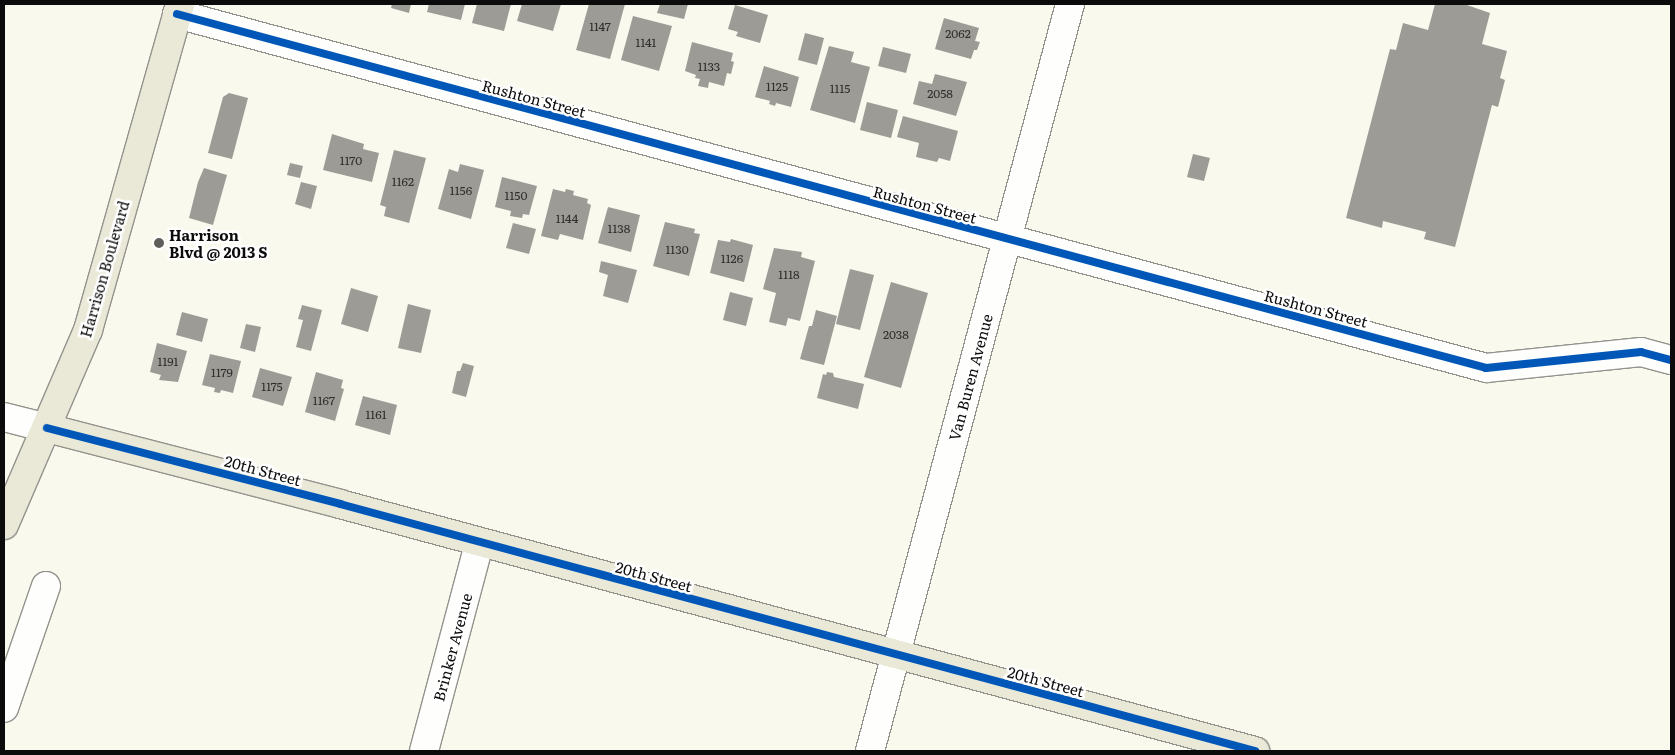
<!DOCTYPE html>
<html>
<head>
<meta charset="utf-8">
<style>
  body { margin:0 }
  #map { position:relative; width:1675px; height:755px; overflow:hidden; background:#faf9ee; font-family:Literata,serif }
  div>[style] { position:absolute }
  .building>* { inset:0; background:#9c9b95 }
  .roads { filter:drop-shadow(1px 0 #93928d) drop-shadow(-1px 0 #93928d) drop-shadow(0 1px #93928d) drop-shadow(0 -1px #93928d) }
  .minor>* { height:28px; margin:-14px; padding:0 14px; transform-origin:14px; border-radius:14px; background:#fefefc }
  .major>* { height:28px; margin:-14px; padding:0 14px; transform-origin:14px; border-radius:14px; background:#eae9d8 }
  .cycleway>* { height:8px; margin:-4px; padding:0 4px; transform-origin:4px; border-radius:4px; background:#0057b8 }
  .dots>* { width:14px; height:14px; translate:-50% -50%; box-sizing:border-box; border:2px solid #fff; border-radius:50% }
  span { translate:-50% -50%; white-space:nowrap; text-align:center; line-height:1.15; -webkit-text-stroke:5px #fff; paint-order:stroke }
  .number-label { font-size:12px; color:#2f2f2e }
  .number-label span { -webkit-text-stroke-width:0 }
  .street-label { font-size:15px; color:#0b0b0b }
  .poi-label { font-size:15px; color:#0b0b0b; font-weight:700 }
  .left { translate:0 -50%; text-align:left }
  .frame { position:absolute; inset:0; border:5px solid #0b0b0b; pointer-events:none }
</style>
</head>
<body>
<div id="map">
  <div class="building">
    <i style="clip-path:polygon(392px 4px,411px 4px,409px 13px,391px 8px)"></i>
    <i style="clip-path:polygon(429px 4px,465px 4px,461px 20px,427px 12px)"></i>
    <i style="clip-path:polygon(477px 4px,511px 4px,504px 31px,472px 23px)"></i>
    <i style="clip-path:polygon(522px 4px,561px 4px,553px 31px,517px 21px)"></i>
    <i style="clip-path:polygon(589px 4px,625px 4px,610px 59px,576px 50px)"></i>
    <i style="clip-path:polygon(660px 4px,688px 4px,684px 19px,657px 13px)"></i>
    <i style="clip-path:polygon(1435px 4px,1464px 4px,1490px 13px,1482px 44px,1507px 51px,1500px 78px,1505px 80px,1498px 107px,1492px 105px,1455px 247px,1424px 239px,1426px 232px,1383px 221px,1382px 228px,1346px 218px,1390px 49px,1396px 50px,1403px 23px,1428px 30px)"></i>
    <i style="clip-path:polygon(735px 5px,768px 15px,760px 43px,736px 36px,738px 32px,728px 29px)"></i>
    <i style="clip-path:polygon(633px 16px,672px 26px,659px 71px,621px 60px)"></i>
    <i style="clip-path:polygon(944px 18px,979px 28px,975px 41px,980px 42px,977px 50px,974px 50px,971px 59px,935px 49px)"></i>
    <i style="clip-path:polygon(805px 33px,824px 38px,817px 65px,798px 60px)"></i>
    <i style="clip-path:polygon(692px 42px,733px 53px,731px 61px,734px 62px,731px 74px,727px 73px,724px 86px,709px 82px,708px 88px,698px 86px,700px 79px,695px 78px,696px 75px,685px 71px)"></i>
    <i style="clip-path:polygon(829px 46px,854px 52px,851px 62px,870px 67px,855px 123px,810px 110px)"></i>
    <i style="clip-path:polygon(883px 47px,911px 54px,906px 73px,878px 66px)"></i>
    <i style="clip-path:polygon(764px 66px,799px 77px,791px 107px,776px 103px,775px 106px,769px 104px,770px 101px,755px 97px)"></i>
    <i style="clip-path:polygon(935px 74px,967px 82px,956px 116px,913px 104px,919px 81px,932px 84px)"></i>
    <i style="clip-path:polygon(229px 93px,248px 98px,232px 159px,208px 153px,223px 97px)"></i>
    <i style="clip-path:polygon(867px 102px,898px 110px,891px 138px,860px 130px)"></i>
    <i style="clip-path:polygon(903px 116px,958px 131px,950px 161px,939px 158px,937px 162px,916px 157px,919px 143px,897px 137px)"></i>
    <i style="clip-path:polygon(332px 134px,364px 144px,363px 149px,379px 153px,372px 182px,323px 170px)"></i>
    <i style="clip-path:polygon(394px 150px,426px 158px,409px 223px,384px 216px,386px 207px,380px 205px)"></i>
    <i style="clip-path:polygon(1193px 154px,1210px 158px,1204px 181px,1187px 177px)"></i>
    <i style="clip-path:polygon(290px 163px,303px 166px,300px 178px,287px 175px)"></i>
    <i style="clip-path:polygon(460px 164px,484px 170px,471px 219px,438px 209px,449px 169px,458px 172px)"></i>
    <i style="clip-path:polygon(204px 168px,227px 175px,213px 225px,189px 218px,198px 182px)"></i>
    <i style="clip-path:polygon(502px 177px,537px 186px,529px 215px,523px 214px,522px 218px,510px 216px,511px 211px,495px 207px)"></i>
    <i style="clip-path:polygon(301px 182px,317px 186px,311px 209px,295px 204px)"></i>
    <i style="clip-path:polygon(553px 189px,565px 192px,566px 189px,574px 191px,573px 195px,588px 199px,587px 203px,591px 205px,583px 240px,560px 234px,558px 240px,541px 236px)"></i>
    <i style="clip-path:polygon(608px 207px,640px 215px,631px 252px,598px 243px)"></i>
    <i style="clip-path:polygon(665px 222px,695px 229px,694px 233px,700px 234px,689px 276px,653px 266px)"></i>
    <i style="clip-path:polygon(513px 223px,536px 229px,529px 254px,506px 248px)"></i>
    <i style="clip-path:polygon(731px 239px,753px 245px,744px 282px,710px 273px,718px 240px,730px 242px)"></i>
    <i style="clip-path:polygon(774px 248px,802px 252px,801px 257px,815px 261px,800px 321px,788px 318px,786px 326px,769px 322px,776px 293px,763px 289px)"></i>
    <i style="clip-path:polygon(601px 261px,637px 270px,628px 303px,603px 296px,608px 275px,599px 272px)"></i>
    <i style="clip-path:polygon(850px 269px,874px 275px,860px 330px,836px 324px)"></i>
    <i style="clip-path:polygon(891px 282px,928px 293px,901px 388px,864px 377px)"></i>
    <i style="clip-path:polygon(351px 288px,378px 296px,368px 332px,341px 324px)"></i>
    <i style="clip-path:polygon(730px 292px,753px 298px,746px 326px,723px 320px)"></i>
    <i style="clip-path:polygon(408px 304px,431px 310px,421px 353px,398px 348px)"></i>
    <i style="clip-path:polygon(302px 305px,322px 310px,311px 351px,296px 347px,303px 320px,298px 319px)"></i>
    <i style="clip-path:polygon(816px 310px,837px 316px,824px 365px,800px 359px,809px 326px,812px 326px)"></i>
    <i style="clip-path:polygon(182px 312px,208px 319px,202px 342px,176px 335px)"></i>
    <i style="clip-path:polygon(246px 324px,261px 327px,255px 352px,240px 348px)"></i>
    <i style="clip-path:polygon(157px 343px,187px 351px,178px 382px,159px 380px,161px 375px,150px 372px)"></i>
    <i style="clip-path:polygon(210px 354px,241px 361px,233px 393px,221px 390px,220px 393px,214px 392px,215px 388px,202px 385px)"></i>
    <i style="clip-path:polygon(463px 363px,474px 366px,466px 397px,452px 393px,457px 371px,460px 371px)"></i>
    <i style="clip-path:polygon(260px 368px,292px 377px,283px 406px,252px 397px)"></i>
    <i style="clip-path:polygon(316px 372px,343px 380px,341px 388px,344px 389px,335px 421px,305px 412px)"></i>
    <i style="clip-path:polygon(827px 372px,833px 373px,834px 377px,864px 384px,858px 409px,817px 398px,823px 374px,826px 375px)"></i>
    <i style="clip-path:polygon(363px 396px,397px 405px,390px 435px,355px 425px)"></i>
  </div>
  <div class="roads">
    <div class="minor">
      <i style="left:177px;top:14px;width:1356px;rotate:15.13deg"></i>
      <i style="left:1486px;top:368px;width:156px;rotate:-5.9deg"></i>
      <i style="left:1641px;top:352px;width:31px;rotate:15deg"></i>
      <i style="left:4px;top:417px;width:44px;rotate:14.3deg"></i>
      <i style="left:4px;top:708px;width:129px;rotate:-71deg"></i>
      <i style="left:424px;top:751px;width:214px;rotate:-75.1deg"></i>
      <i style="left:870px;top:751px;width:773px;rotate:-75.01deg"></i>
    </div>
    <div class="major">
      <i style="left:47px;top:428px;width:303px;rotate:14.5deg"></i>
      <i style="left:340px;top:504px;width:948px;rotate:15.11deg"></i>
      <i style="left:4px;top:525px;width:212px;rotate:-66.7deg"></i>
      <i style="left:88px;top:330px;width:339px;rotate:-74.2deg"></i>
    </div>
  </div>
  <div class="cycleway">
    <i style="left:177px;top:14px;width:1356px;rotate:15.13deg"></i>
    <i style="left:1486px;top:368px;width:156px;rotate:-5.9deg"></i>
    <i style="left:1641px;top:352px;width:31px;rotate:15deg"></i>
    <i style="left:47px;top:428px;width:303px;rotate:14.5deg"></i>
    <i style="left:340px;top:504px;width:948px;rotate:15.11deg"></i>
  </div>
  <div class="dots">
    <i style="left:159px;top:243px;background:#5f5e5a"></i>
  </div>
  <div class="number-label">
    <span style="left:600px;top:27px">1147</span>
    <span style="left:958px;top:34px">2062</span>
    <span style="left:646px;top:43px">1141</span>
    <span style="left:709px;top:67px">1133</span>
    <span style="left:777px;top:87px">1125</span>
    <span style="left:840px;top:89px">1115</span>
    <span style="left:940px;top:94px">2058</span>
    <span style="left:351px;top:161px">1170</span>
    <span style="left:403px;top:182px">1162</span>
    <span style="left:461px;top:191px">1156</span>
    <span style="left:516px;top:196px">1150</span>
    <span style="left:567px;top:219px">1144</span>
    <span style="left:619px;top:229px">1138</span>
    <span style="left:677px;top:250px">1130</span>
    <span style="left:732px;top:259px">1126</span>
    <span style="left:789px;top:275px">1118</span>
    <span style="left:896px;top:335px">2038</span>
    <span style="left:168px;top:362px">1191</span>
    <span style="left:222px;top:373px">1179</span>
    <span style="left:272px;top:387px">1175</span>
    <span style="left:324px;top:401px">1167</span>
    <span style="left:376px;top:415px">1161</span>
  </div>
  <div class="street-label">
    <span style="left:534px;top:98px;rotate:15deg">Rushton Street</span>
    <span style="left:925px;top:204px;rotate:15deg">Rushton Street</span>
    <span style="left:104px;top:269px;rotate:-74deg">Harrison Boulevard</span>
    <span style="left:1316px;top:308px;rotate:15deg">Rushton Street</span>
    <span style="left:970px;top:377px;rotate:-75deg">Van Buren Avenue</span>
    <span style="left:263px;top:470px;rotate:15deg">20th Street</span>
    <span style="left:654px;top:576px;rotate:15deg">20th Street</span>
    <span style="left:452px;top:647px;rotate:-75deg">Brinker Avenue</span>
    <span style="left:1046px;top:681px;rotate:15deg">20th Street</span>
  </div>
  <div class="poi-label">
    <span class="left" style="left:169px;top:243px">Harrison<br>Blvd @ 2013 S</span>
  </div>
  <div class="frame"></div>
</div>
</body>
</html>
